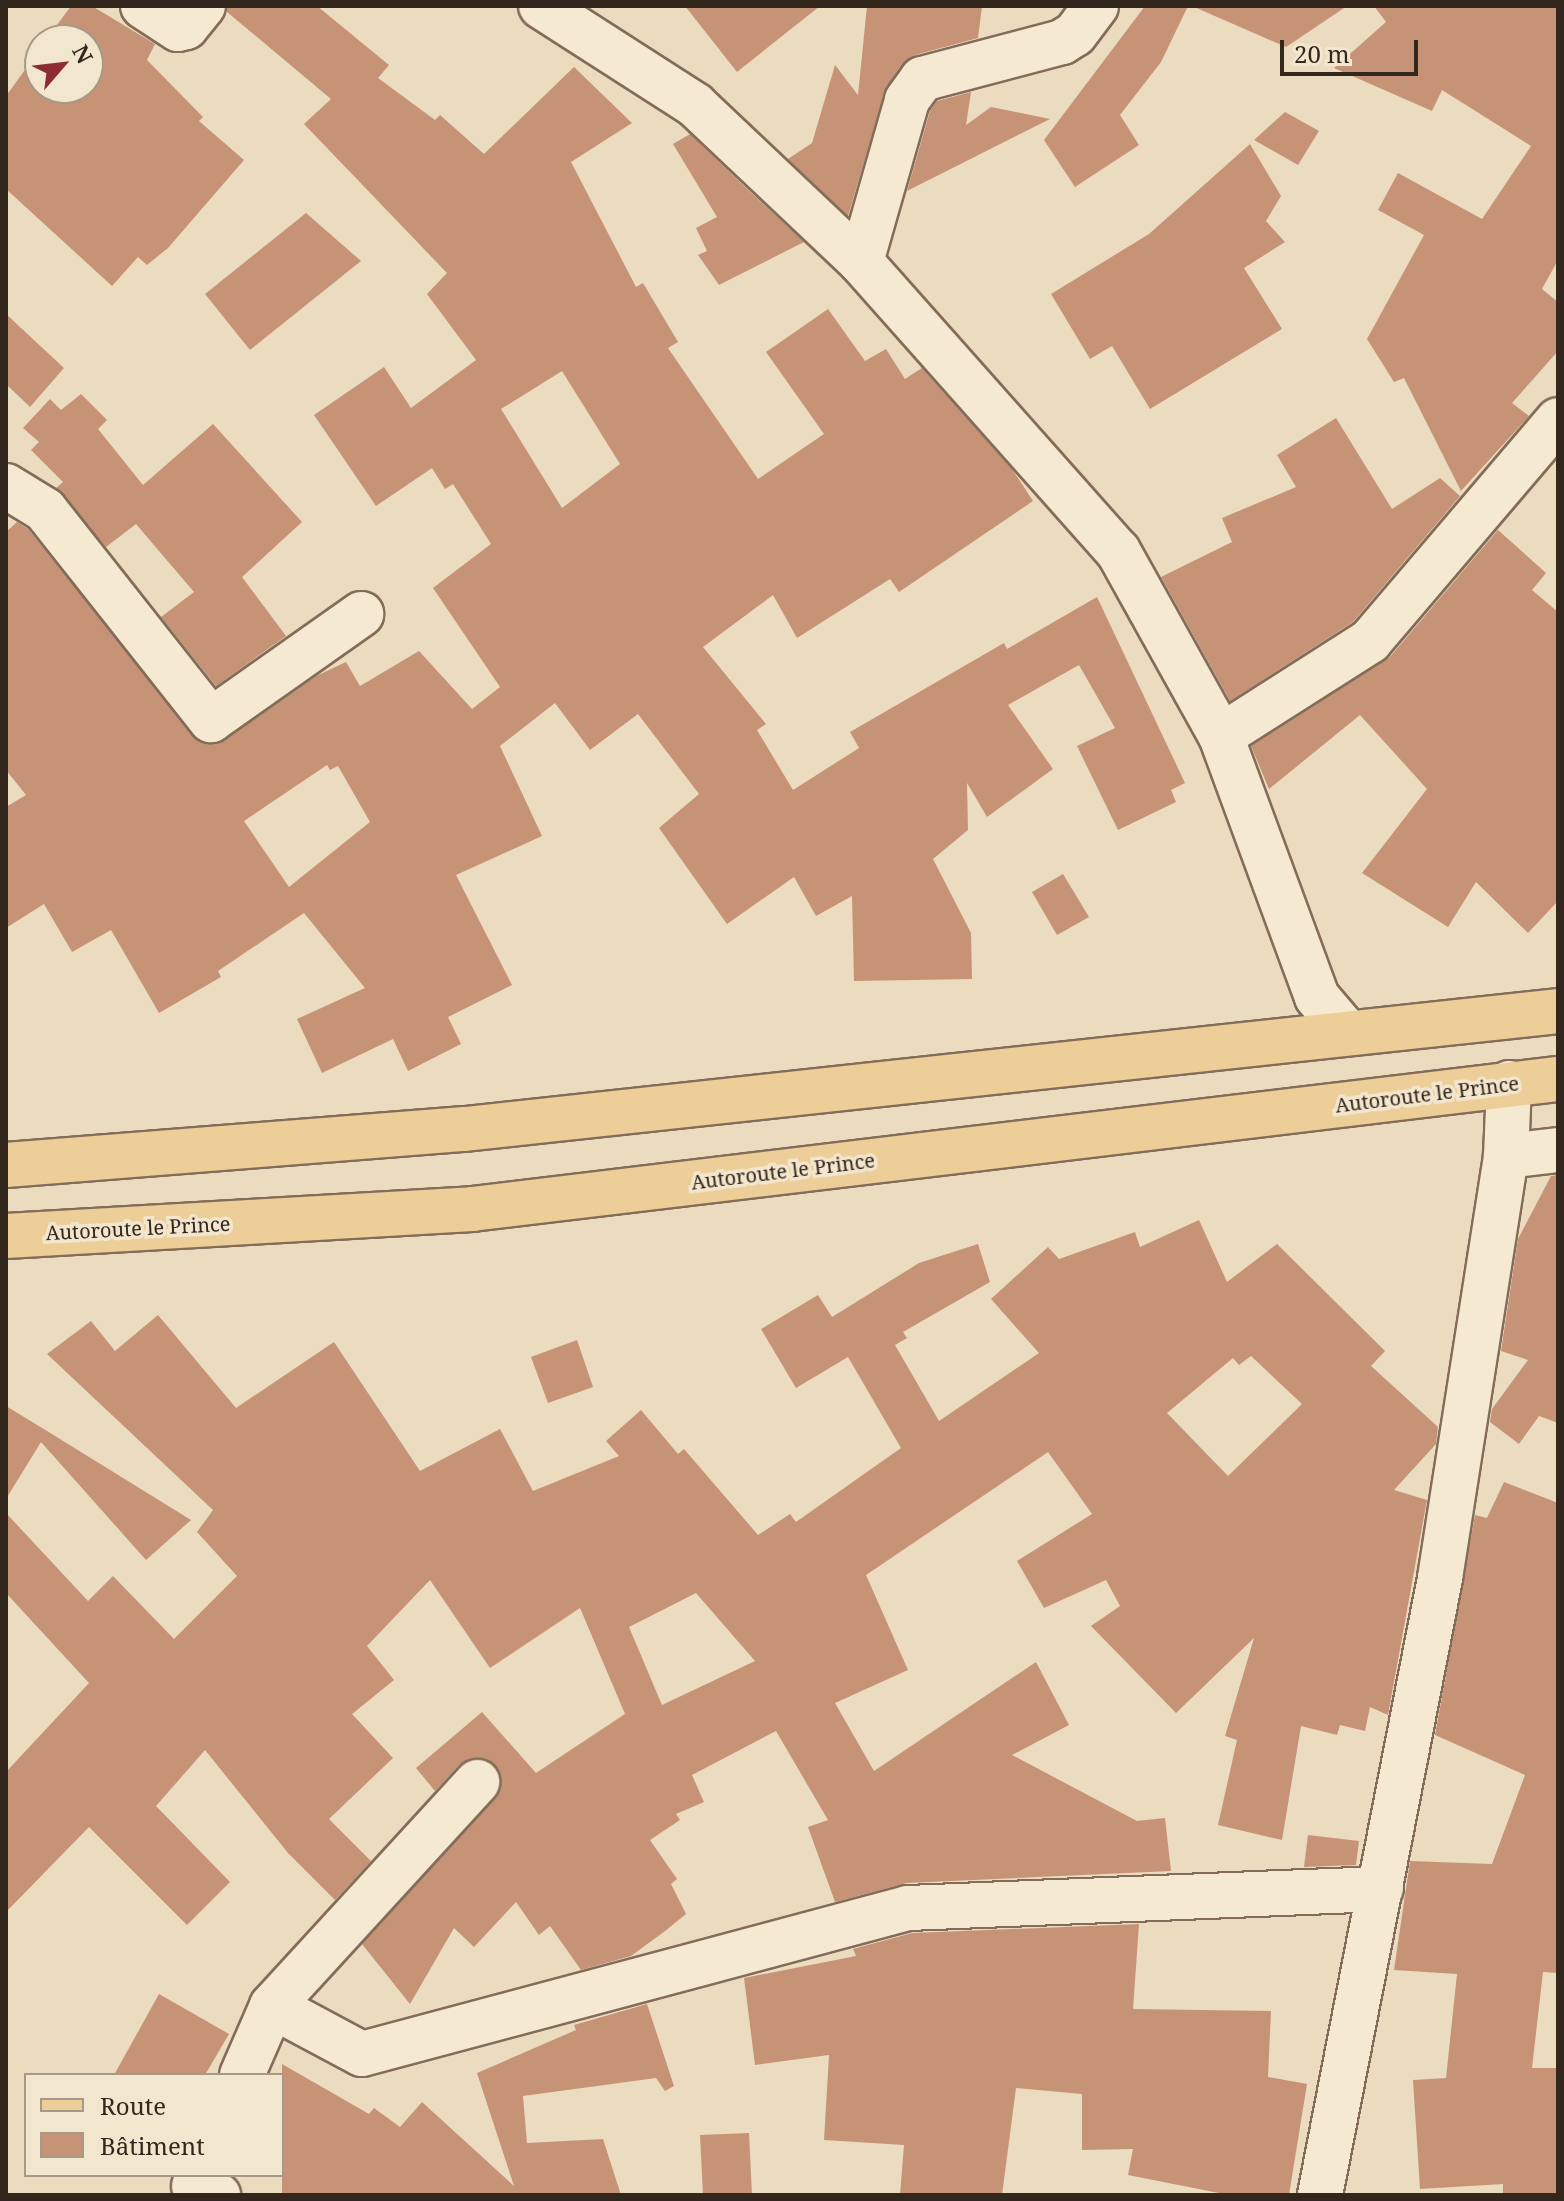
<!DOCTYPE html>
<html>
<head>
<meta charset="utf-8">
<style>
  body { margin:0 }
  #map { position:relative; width:1564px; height:2201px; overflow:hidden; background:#ebdbbf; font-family:"Noto Serif",serif }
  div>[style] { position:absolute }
  .building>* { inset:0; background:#c79377 }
  .roads { filter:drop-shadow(2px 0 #836c59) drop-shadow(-2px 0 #836c59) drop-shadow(0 2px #836c59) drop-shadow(0 -2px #836c59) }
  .minor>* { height:44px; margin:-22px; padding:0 22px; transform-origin:22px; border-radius:22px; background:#f6e9d2 }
  .primary>* { height:44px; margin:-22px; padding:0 22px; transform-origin:22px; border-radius:22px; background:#edcd98 }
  span { translate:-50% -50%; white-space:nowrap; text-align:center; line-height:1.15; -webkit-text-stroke:7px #f3e6ce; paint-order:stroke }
  .street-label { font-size:20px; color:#33261c }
  .frame { position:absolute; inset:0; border:8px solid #33261c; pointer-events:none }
  .legend { position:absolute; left:24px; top:2073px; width:260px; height:104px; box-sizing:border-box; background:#f3e6ce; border:2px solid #a69987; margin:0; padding:10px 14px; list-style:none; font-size:24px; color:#33261c }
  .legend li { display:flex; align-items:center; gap:16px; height:40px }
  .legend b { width:40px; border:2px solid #a69987 }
  .north { position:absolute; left:24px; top:24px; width:80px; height:80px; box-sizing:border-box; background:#f3e6ce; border:2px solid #a69987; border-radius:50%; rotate:62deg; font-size:22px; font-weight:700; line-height:32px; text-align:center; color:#33261c }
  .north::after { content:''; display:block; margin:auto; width:28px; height:36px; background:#8e2c33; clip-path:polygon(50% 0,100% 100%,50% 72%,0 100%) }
  .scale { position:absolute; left:1280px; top:40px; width:138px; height:36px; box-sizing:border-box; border:4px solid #33261c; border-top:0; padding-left:10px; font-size:24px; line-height:28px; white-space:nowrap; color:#33261c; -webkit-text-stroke:6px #f3e6ce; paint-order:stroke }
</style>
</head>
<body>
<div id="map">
  <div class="building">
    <i style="clip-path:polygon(71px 6px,92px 6px,155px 44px,147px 60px,203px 117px,199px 121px,244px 160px,168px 248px,147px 265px,138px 257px,112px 286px,6px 189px,6px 96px,40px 49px,40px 88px,88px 88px,88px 40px,46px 40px)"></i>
    <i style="clip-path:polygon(evenodd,227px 6px,317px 6px,389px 65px,378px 78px,435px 120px,440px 115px,484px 154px,574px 67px,632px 123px,571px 162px,636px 287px,643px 283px,678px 342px,668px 348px,758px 479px,824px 434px,766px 352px,828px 309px,865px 361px,886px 349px,905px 379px,922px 368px,1012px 469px,1033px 501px,899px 592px,890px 579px,797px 638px,773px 595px,703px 647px,766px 724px,757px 730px,793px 790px,859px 748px,850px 732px,1004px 643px,1007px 649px,1097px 597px,1185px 783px,1171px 790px,1176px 802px,1118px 830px,1077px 746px,1115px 728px,1079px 665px,1008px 705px,1053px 769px,987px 817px,967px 783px,968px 830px,933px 859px,971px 933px,972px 979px,854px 981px,852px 896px,816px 916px,794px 877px,727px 924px,659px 828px,699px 794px,638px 714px,590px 750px,555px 703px,500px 746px,542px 836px,456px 875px,512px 985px,448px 1017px,461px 1044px,408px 1071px,393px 1039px,322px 1073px,297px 1019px,365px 988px,304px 913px,218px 971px,221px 977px,159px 1013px,111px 930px,72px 952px,44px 904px,6px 928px,6px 807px,26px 795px,6px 770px,6px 532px,17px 522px,28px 529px,202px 743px,225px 740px,316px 676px,346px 662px,360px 686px,419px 651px,472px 709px,500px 687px,433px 588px,491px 544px,453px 484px,445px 489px,432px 468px,376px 506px,314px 415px,384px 367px,411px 408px,476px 360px,427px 294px,447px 273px,304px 124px,331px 99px,227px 12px,227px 6px,562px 371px,620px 464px,562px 508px,501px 409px,562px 371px,227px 6px,327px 765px,330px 770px,338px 766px,370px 822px,289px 887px,244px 821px,327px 765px)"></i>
    <i style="clip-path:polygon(685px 6px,820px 6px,737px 72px)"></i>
    <i style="clip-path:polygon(867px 6px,982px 6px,978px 38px,915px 55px,887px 85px,848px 216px,788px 159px,812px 143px,835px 65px,858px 95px)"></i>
    <i style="clip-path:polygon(1145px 6px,1188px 6px,1161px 62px,1120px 115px,1139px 145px,1075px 187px,1044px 140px)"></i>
    <i style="clip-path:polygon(1192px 6px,1347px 6px,1286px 47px)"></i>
    <i style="clip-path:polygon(1374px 6px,1558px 6px,1558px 260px,1542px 289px,1558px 302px,1558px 351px,1512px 403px,1529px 416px,1461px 491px,1404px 378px,1394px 382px,1367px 339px,1424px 235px,1378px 210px,1398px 173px,1482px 219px,1531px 146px,1442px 90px,1432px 111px,1334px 68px,1386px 22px)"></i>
    <i style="clip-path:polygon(971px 92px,966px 125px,991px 107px,1050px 119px,907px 191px,930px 111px,937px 101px)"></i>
    <i style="clip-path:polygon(1285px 112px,1319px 131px,1298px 165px,1254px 140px)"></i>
    <i style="clip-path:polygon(690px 134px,745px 187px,804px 242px,719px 285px,698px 255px,707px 251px,696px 228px,717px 217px,673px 144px)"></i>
    <i style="clip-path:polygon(1250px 144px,1281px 196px,1266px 221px,1285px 242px,1244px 268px,1282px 329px,1150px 409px,1112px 346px,1090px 359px,1051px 294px,1149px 234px)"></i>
    <i style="clip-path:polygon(306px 213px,361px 261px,250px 350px,205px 294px)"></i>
    <i style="clip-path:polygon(6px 314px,64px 368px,30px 407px,6px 384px)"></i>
    <i style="clip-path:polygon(81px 394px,107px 420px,98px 429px,143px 485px,213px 424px,302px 522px,242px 577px,286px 636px,216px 686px,161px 617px,194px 592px,136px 524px,106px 547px,56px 488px,63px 482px,31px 450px,39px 442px,23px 428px,50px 399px,61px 410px)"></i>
    <i style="clip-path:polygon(1336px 418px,1392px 509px,1440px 478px,1460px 496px,1353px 622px,1230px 701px,1161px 577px,1232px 542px,1222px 518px,1296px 487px,1277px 455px)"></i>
    <i style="clip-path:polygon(1498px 530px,1546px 573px,1532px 590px,1558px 612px,1558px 901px,1528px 933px,1476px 882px,1448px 927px,1362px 873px,1427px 789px,1360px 715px,1269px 789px,1251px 746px,1389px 658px)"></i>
    <i style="clip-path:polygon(1063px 874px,1089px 917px,1057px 935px,1032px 892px)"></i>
    <i style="clip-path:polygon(1558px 1175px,1558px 1423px,1539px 1416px,1519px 1444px,1490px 1422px,1492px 1409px,1528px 1360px,1501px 1351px,1518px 1239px,1551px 1176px)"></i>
    <i style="clip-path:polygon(evenodd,1199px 1220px,1227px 1282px,1277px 1244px,1385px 1351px,1371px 1366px,1438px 1427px,1436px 1444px,1394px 1490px,1427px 1500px,1388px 1715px,1370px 1707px,1365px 1731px,1340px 1725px,1337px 1735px,1301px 1726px,1282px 1840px,1218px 1825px,1237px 1740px,1225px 1736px,1254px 1638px,1176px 1713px,1091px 1626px,1120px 1606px,1106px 1580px,1044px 1608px,1017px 1561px,1092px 1514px,1048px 1452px,866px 1575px,908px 1670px,835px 1703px,874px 1771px,1036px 1662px,1069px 1725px,1012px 1755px,1137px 1821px,1165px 1818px,1171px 1871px,907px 1883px,835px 1902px,808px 1827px,828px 1820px,776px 1731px,692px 1775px,704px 1802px,676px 1814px,680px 1820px,650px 1840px,677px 1879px,671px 1884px,686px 1914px,665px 1931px,631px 1956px,581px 1970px,550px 1926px,539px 1935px,516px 1902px,474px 1947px,454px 1928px,410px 2004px,362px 1944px,501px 1787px,494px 1764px,482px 1758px,459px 1765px,435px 1791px,416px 1768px,482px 1712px,536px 1773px,625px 1714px,580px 1608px,490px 1668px,430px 1580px,367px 1646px,394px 1680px,352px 1714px,393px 1758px,329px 1819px,371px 1861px,335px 1900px,288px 1853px,205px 1750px,156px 1806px,230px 1882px,187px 1925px,89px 1827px,6px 1912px,6px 1772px,89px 1683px,6px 1593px,6px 1513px,88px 1601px,113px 1576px,174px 1639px,237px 1576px,197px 1532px,213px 1510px,47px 1354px,91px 1321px,115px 1351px,158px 1315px,236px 1408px,334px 1342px,420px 1471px,500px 1429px,533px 1491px,619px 1456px,606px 1441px,641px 1410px,678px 1454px,684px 1449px,758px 1535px,790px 1514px,796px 1522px,901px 1448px,848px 1357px,796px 1388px,761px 1329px,818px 1295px,832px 1317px,919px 1263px,978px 1244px,990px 1282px,903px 1332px,907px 1338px,895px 1345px,939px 1421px,1039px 1353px,991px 1299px,1048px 1247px,1059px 1259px,1135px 1232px,1140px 1247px,1199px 1220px,1251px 1356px,1302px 1404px,1228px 1476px,1167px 1413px,1233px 1358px,1239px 1365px,1251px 1356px,1199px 1220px,696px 1593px,755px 1661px,662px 1705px,629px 1627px,696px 1593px)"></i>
    <i style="clip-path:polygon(577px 1340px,593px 1387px,548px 1403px,531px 1357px)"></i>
    <i style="clip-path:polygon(6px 1406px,47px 1431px,191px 1520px,146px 1560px,41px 1442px,6px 1499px)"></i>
    <i style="clip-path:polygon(1504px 1482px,1558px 1503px,1558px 1973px,1543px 1972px,1532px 2068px,1558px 2068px,1558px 2195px,1503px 2195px,1503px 2184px,1420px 2189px,1413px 2080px,1446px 2078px,1457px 1974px,1394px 1970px,1410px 1861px,1492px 1864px,1525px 1775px,1435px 1735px,1475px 1515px,1487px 1518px)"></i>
    <i style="clip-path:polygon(1308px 1835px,1359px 1841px,1356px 1865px,1304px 1867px)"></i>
    <i style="clip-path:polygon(1139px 1924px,1133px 2009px,1271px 2011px,1268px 2077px,1307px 2084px,1289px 2195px,1229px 2195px,1128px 2175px,1133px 2149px,1082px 2150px,1082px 2094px,1016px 2088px,1002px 2195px,900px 2195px,904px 2145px,824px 2140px,829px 2055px,755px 2065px,744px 1978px,856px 1956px,853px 1949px,912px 1933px)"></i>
    <i style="clip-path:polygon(159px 1994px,229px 2034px,205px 2075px,114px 2075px)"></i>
    <i style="clip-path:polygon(647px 2004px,674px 2086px,665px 2091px,656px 2078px,523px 2096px,527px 2143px,603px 2139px,621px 2195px,282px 2195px,282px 2064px,369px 2114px,374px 2108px,400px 2127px,422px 2102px,514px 2186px,477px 2073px,576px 2030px,574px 2025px)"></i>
    <i style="clip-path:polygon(749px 2133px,752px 2195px,703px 2195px,700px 2135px)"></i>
  </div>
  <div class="roads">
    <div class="minor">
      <i style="left:143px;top:6px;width:42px;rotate:33.3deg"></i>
      <i style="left:178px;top:29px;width:8px;rotate:-14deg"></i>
      <i style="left:186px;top:27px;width:27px;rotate:-51deg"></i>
      <i style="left:541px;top:6px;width:183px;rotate:32.7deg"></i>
      <i style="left:695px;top:105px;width:228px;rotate:43.4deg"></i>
      <i style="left:861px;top:262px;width:387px;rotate:48.4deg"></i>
      <i style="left:1118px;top:551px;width:212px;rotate:60.9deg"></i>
      <i style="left:1221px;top:736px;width:278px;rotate:69.8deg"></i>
      <i style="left:1317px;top:997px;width:45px;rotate:49.5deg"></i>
      <i style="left:861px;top:262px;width:168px;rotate:-74.1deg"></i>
      <i style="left:907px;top:100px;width:26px;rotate:-54deg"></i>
      <i style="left:922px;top:79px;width:145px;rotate:-14.8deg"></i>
      <i style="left:1062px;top:42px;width:15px;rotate:-32deg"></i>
      <i style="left:1075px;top:34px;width:35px;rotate:-53deg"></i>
      <i style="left:6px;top:486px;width:46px;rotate:31.6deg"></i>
      <i style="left:45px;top:510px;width:268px;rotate:51.7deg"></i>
      <i style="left:211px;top:720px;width:184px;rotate:-35.2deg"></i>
      <i style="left:1221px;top:736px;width:177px;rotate:-32.5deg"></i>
      <i style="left:1370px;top:641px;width:290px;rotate:-49.6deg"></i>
      <i style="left:1506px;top:1156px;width:52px;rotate:-6.6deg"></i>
      <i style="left:272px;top:2006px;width:102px;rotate:28.1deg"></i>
      <i style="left:362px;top:2054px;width:565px;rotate:-14.97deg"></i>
      <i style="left:908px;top:1908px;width:473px;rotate:-2.3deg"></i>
      <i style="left:242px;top:2075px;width:75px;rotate:-66.5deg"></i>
      <i style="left:272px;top:2006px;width:304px;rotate:-47.5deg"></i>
      <i style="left:194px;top:2186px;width:26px;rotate:21deg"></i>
      <i style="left:1320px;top:2195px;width:629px;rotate:-78.99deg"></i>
      <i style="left:1440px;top:1578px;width:427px;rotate:-81.1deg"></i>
      <i style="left:1506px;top:1156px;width:73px;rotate:-87.6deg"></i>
    </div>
    <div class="primary">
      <i style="left:6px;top:1165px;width:460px;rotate:-4.5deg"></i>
      <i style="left:465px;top:1129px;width:1099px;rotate:-6.16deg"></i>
      <i style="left:6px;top:1236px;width:467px;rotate:-3.3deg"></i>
      <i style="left:472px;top:1209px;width:1094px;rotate:-6.83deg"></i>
    </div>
  </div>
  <div class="street-label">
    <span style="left:1427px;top:1094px;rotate:-7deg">Autoroute le Prince</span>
    <span style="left:783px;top:1171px;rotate:-7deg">Autoroute le Prince</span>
    <span style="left:138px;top:1228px;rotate:-3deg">Autoroute le Prince</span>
  </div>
  <div class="frame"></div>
  <ul class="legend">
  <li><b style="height:10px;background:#edcd98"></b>Route</li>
  <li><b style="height:22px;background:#c79377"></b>Bâtiment</li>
  </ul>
  <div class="north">N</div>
  <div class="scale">20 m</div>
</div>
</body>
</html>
